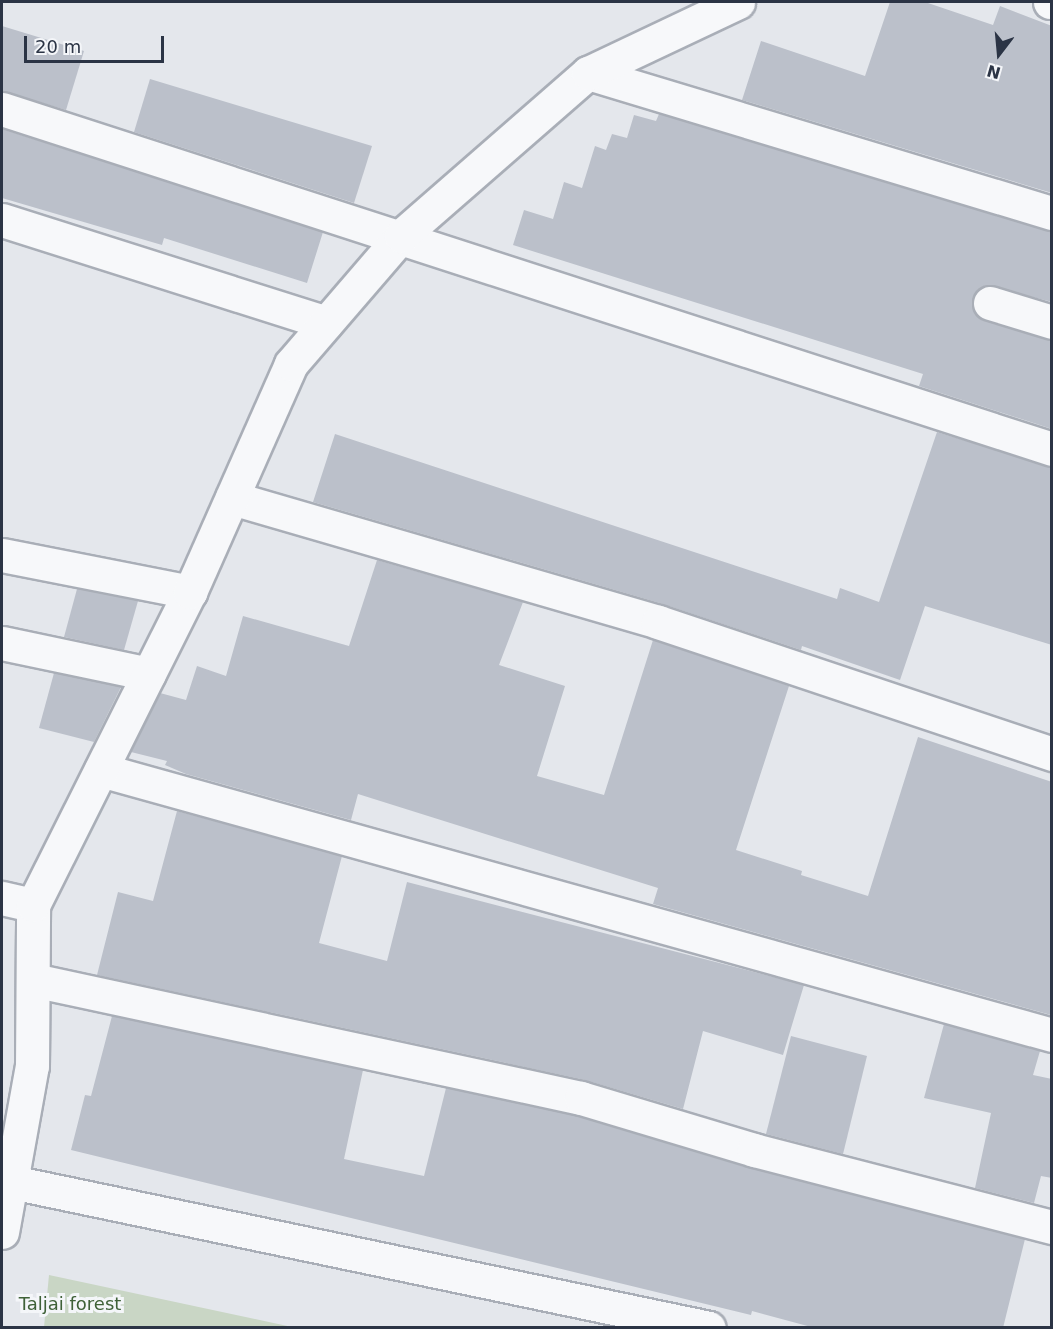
<!DOCTYPE html>
<html>
<head>
<meta charset="utf-8">
<style>
  body { margin:0 }
  #map { position:relative; width:1053px; height:1329px; overflow:hidden; background:#e4e7ec; font-family:"DejaVu Sans",sans-serif }
  div>[style] { position:absolute }
  .green>* { inset:0; background:#c9d6c5 }
  .building>* { inset:0; background:#bbc0ca }
  .roads { filter:drop-shadow(2px 0 #a9aeb7) drop-shadow(-2px 0 #a9aeb7) drop-shadow(0 2px #a9aeb7) drop-shadow(0 -2px #a9aeb7) }
  .minor>* { height:33px; margin:-16.5px; padding:0 16.5px; transform-origin:16.5px; border-radius:16.5px; background:#f7f8fa }
  span { translate:-50% -50%; white-space:nowrap; text-align:center; line-height:1.15; -webkit-text-stroke:6px #f4f6f9; paint-order:stroke }
  .park-label { font-size:18px; color:#3f6138 }
  .frame { position:absolute; inset:0; border:3px solid #2b3445; pointer-events:none }
  .north { position:absolute; left:969px; top:24px; width:60px; height:60px; -webkit-text-stroke:4px #f4f6f9; paint-order:stroke; rotate:196deg; font-size:16px; font-weight:700; line-height:24px; text-align:center; color:#2b3445 }
  .north::after { content:''; display:block; margin:auto; width:21px; height:27px; background:#2b3445; clip-path:polygon(50% 0,100% 100%,50% 72%,0 100%) }
  .scale { position:absolute; left:24px; top:36px; width:140px; height:27px; box-sizing:border-box; border:3px solid #2b3445; border-top:0; padding-left:8px; font-size:18px; line-height:21px; white-space:nowrap; color:#2b3445; -webkit-text-stroke:4px #f4f6f9; paint-order:stroke }
</style>
</head>
<body>
<div id="map">
  <div class="green">
    <i style="clip-path:polygon(49px 1275px,292px 1327px,44px 1327px)"></i>
  </div>
  <div class="building">
    <i style="clip-path:polygon(890px 2px,925px 2px,993px 25px,1000px 6px,1052px 26px,1052px 193px,742px 100px,761px 41px,865px 76px)"></i>
    <i style="clip-path:polygon(2px 26px,84px 51px,66px 110px,2px 91px)"></i>
    <i style="clip-path:polygon(150px 79px,372px 146px,354px 203px,134px 132px)"></i>
    <i style="clip-path:polygon(659px 114px,1052px 231px,1052px 302px,986px 285px,977px 290px,972px 307px,985px 321px,1052px 340px,1052px 429px,919px 386px,923px 374px,513px 245px,524px 210px,553px 219px,564px 182px,582px 188px,595px 146px,606px 150px,612px 134px,627px 138px,634px 115px,656px 121px)"></i>
    <i style="clip-path:polygon(2px 129px,323px 232px,307px 283px,164px 238px,162px 245px,2px 198px)"></i>
    <i style="clip-path:polygon(937px 432px,1052px 467px,1052px 645px,925px 606px,900px 680px,802px 646px,801px 650px,663px 604px,313px 502px,335px 434px,837px 599px,840px 588px,879px 602px)"></i>
    <i style="clip-path:polygon(377px 560px,523px 602px,499px 665px,565px 686px,537px 776px,604px 795px,653px 640px,789px 686px,736px 850px,802px 871px,801px 875px,868px 896px,918px 737px,1052px 782px,1051px 1015px,653px 904px,658px 888px,358px 794px,351px 820px,186px 774px,165px 765px,167px 761px,131px 752px,160px 693px,186px 700px,197px 666px,226px 676px,243px 616px,349px 646px)"></i>
    <i style="clip-path:polygon(77px 589px,138px 601px,124px 650px,64px 637px)"></i>
    <i style="clip-path:polygon(54px 673px,121px 687px,94px 742px,39px 728px)"></i>
    <i style="clip-path:polygon(177px 811px,342px 856px,319px 943px,387px 961px,407px 882px,804px 985px,783px 1055px,703px 1031px,683px 1109px,585px 1080px,97px 975px,118px 892px,153px 901px)"></i>
    <i style="clip-path:polygon(112px 1016px,363px 1070px,344px 1159px,424px 1176px,446px 1088px,576px 1116px,749px 1168px,1025px 1239px,1003px 1328px,815px 1328px,752px 1311px,751px 1315px,71px 1150px,85px 1095px,91px 1096px)"></i>
    <i style="clip-path:polygon(944px 1024px,1040px 1051px,1033px 1075px,1052px 1079px,1052px 1178px,1041px 1176px,1034px 1203px,975px 1188px,991px 1113px,924px 1098px)"></i>
    <i style="clip-path:polygon(791px 1036px,867px 1056px,843px 1154px,766px 1134px)"></i>
  </div>
  <div class="roads">
    <div class="minor">
      <i style="left:1050px;top:2px;width:2px"></i>
      <i style="left:588px;top:73px;width:485px;rotate:16.8deg"></i>
      <i style="left:2px;top:109px;width:1104px;rotate:17.94deg"></i>
      <i style="left:2px;top:220px;width:340px;rotate:17.6deg"></i>
      <i style="left:990px;top:303px;width:65px;rotate:17deg"></i>
      <i style="left:232px;top:498px;width:444px;rotate:16.2deg"></i>
      <i style="left:658px;top:622px;width:416px;rotate:18.5deg"></i>
      <i style="left:2px;top:555px;width:192px;rotate:11.1deg"></i>
      <i style="left:2px;top:643px;width:150px;rotate:11.9deg"></i>
      <i style="left:101px;top:770px;width:987px;rotate:15.57deg"></i>
      <i style="left:2px;top:898px;width:32px;rotate:13deg"></i>
      <i style="left:33px;top:980px;width:561px;rotate:12.15deg"></i>
      <i style="left:581px;top:1098px;width:181px;rotate:16.7deg"></i>
      <i style="left:754px;top:1150px;width:308px;rotate:14.5deg"></i>
      <i style="left:2px;top:1180px;width:722px;rotate:11.82deg"></i>
      <i style="left:2px;top:1232px;width:169px;rotate:-79.8deg"></i>
      <i style="left:32px;top:1066px;width:161px;rotate:-89.6deg"></i>
      <i style="left:33px;top:905px;width:350px;rotate:-63.4deg"></i>
      <i style="left:190px;top:592px;width:249px;rotate:-66.1deg"></i>
      <i style="left:291px;top:364px;width:169px;rotate:-49.3deg"></i>
      <i style="left:401px;top:236px;width:248px;rotate:-41.1deg"></i>
      <i style="left:588px;top:73px;width:166px;rotate:-25.3deg"></i>
    </div>
  </div>
  <div class="park-label">
    <span style="left:70px;top:1304px">Taljai forest</span>
  </div>
  <div class="frame"></div>
  <div class="north">N</div>
  <div class="scale">20 m</div>
</div>
</body>
</html>
